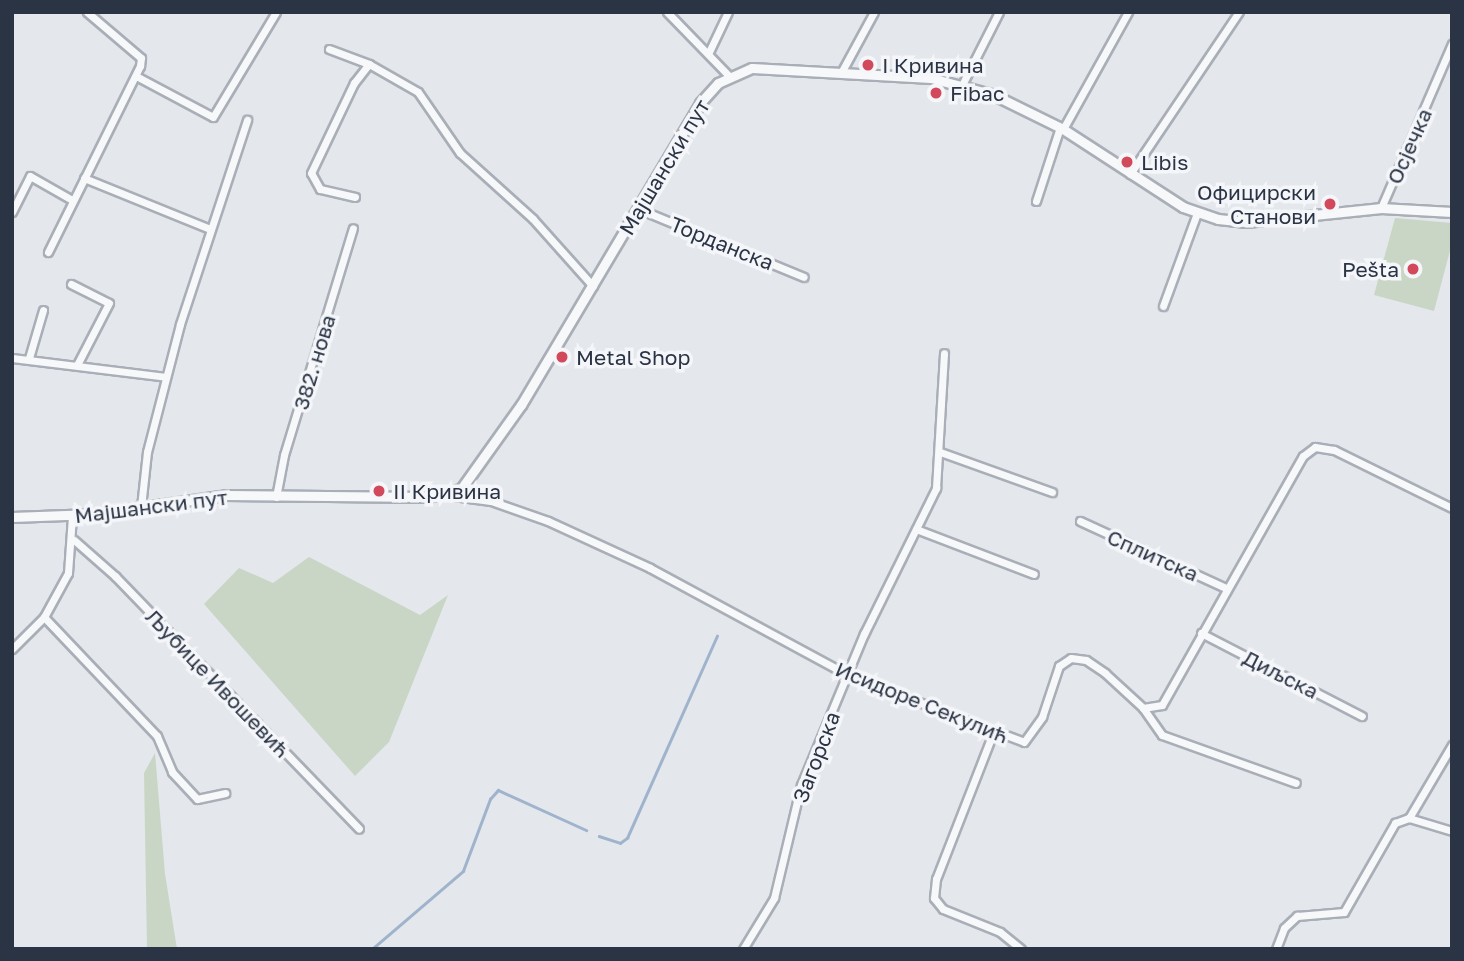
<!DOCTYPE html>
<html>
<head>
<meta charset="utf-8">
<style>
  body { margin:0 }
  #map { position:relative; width:1464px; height:961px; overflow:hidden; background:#e4e7ec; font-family:"Golos Text",sans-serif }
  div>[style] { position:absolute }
  .green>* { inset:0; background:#c9d6c5 }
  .stream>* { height:2.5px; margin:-1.25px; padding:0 1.25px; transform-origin:1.25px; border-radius:1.25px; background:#9fb4cc }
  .roads { filter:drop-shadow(2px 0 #a9aeb7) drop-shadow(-2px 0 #a9aeb7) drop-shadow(0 2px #a9aeb7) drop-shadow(0 -2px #a9aeb7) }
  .minor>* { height:7px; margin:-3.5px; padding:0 3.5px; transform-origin:3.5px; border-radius:3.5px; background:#f7f8fa }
  .tertiary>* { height:9px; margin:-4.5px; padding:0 4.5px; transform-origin:4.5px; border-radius:4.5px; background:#f7f8fa }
  .dots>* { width:19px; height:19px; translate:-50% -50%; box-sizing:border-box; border:4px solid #f4f6f9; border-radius:50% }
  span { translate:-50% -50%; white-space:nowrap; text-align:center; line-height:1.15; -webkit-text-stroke:7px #f4f6f9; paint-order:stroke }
  .poi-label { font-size:21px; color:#2b3445 }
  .left { translate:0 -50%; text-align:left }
  .right { translate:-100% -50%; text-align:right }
  .street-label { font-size:21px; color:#2b3445 }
  .frame { position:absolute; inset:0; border:14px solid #2b3445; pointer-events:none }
</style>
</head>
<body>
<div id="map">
  <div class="green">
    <i style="clip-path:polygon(1395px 218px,1452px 223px,1452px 243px,1434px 311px,1374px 295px)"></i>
    <i style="clip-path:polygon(309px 557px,420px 615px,448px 595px,389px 742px,355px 776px,204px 604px,239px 568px,273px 583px)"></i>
    <i style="clip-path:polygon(155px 753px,165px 874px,177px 949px,147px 949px,144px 773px)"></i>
  </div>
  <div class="stream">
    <i style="left:599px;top:836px;width:22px;rotate:18deg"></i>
    <i style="left:620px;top:843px;width:9px;rotate:-36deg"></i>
    <i style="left:627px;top:838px;width:221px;rotate:-66deg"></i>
    <i style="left:372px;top:949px;width:120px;rotate:-40.6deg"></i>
    <i style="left:463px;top:871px;width:77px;rotate:-69.4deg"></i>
    <i style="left:490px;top:799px;width:12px;rotate:-48deg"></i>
    <i style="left:498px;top:790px;width:97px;rotate:24.4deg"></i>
  </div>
  <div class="roads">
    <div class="minor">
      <i style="left:667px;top:12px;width:89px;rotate:45.9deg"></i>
      <i style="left:329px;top:49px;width:43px;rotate:20.6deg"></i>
      <i style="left:369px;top:64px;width:56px;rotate:29.7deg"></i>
      <i style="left:418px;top:92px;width:74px;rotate:55.5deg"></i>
      <i style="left:460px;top:153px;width:98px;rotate:42.1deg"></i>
      <i style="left:533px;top:219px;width:90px;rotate:48.2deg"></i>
      <i style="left:709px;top:52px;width:44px;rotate:-64.6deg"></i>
      <i style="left:842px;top:71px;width:67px;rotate:-61.5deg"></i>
      <i style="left:136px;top:76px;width:87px;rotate:28deg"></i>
      <i style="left:213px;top:117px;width:122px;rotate:-59deg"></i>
      <i style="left:962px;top:85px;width:82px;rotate:-63.1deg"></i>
      <i style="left:1063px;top:129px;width:134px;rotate:-60.9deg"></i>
      <i style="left:1130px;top:174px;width:195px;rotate:-56.1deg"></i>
      <i style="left:84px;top:178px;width:136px;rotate:22deg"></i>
      <i style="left:355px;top:197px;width:36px;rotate:-167deg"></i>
      <i style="left:320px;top:189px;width:18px;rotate:-119deg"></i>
      <i style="left:311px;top:173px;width:100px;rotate:-64.5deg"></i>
      <i style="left:354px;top:83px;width:24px;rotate:-52deg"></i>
      <i style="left:1036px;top:201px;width:78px;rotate:-72deg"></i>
      <i style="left:1381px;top:208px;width:179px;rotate:-66.6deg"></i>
      <i style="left:639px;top:209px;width:178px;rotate:22.4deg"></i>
      <i style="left:12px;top:212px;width:40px;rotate:-63.4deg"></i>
      <i style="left:30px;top:176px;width:48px;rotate:29.7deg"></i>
      <i style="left:48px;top:252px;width:208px;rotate:-63.7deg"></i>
      <i style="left:140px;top:66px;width:8px;rotate:-83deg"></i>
      <i style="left:141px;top:58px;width:71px;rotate:-139.6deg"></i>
      <i style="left:71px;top:284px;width:42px;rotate:26.6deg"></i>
      <i style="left:109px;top:303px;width:70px;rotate:117.3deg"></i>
      <i style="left:1163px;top:306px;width:99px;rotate:-69.9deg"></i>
      <i style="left:12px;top:358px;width:155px;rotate:7deg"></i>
      <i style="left:29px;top:358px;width:50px;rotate:-73.7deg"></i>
      <i style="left:940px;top:452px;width:119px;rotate:19.7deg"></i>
      <i style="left:446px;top:495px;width:45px;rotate:7.6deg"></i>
      <i style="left:491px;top:501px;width:60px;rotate:19.3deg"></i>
      <i style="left:548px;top:521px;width:112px;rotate:24.7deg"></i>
      <i style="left:650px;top:568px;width:225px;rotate:28.4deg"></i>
      <i style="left:848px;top:675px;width:188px;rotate:20.8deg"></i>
      <i style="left:1024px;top:742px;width:31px;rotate:-54deg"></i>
      <i style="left:1042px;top:717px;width:54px;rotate:-71.6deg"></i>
      <i style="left:1059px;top:666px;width:14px;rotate:-34deg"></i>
      <i style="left:1071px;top:658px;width:15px;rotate:8deg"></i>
      <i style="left:1086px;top:660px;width:23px;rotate:34deg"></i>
      <i style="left:1105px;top:673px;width:52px;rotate:42.6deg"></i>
      <i style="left:1143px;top:708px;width:19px;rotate:-9deg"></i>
      <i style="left:1162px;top:705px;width:286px;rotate:-60.5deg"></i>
      <i style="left:1303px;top:456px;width:15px;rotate:-37deg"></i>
      <i style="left:1315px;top:447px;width:19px;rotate:9deg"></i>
      <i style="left:1334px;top:450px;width:131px;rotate:26.2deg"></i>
      <i style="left:276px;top:497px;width:43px;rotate:-79.2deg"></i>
      <i style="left:284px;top:455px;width:237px;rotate:-73.1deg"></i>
      <i style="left:141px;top:507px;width:55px;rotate:-83.8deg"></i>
      <i style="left:147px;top:452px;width:132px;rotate:-75.5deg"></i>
      <i style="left:180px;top:324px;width:215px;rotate:-71.8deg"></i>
      <i style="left:1080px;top:521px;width:161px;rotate:24.7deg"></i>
      <i style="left:916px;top:529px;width:126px;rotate:20.9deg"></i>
      <i style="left:74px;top:540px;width:55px;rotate:41.3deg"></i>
      <i style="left:115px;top:576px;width:351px;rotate:46deg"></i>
      <i style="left:44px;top:617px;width:164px;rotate:46.5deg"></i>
      <i style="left:157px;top:736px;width:39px;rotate:67deg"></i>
      <i style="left:172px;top:772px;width:37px;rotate:47deg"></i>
      <i style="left:197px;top:799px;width:29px;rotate:-12deg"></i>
      <i style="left:1201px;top:633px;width:181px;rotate:27.3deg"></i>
      <i style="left:12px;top:649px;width:45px;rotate:-45deg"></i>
      <i style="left:44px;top:617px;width:50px;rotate:-61.4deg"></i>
      <i style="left:68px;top:573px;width:57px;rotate:-86deg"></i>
      <i style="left:1143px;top:708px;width:33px;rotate:55deg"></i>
      <i style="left:1162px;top:735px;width:142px;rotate:19.7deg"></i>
      <i style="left:993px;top:733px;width:157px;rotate:111.3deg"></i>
      <i style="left:936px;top:879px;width:19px;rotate:96deg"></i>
      <i style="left:934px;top:898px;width:14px;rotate:51deg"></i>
      <i style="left:943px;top:909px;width:61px;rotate:22deg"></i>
      <i style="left:1000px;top:932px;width:27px;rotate:39deg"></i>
      <i style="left:1409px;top:818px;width:45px;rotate:16.8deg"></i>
      <i style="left:743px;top:949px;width:60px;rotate:-58.7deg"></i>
      <i style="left:774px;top:898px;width:116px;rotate:-76.6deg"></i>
      <i style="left:801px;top:785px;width:164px;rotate:-67.4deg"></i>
      <i style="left:864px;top:634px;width:163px;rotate:-63.7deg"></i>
      <i style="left:936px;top:488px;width:135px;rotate:-86.6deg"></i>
      <i style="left:1276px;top:949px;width:22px;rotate:-69deg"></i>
      <i style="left:1284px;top:928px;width:18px;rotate:-43deg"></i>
      <i style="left:1297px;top:916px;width:47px;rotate:-4.9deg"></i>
      <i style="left:1344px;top:912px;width:103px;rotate:-60.2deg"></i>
      <i style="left:1395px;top:823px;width:15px;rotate:-20deg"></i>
      <i style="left:1409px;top:818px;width:85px;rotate:-59.5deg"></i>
    </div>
    <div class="tertiary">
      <i style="left:12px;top:517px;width:81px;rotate:-2.1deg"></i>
      <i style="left:93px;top:514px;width:134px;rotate:-8.1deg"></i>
      <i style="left:226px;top:495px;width:202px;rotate:0.6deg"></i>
      <i style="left:428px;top:497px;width:34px;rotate:-14deg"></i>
      <i style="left:461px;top:489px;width:103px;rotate:-54.5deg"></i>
      <i style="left:521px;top:405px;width:351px;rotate:-59.3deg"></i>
      <i style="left:700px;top:103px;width:27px;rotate:-48deg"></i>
      <i style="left:718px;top:83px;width:37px;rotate:-24deg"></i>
      <i style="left:752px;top:68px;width:179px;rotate:3.2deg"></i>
      <i style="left:931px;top:78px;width:65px;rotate:15.1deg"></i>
      <i style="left:994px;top:95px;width:77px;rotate:26.2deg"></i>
      <i style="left:1063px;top:129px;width:143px;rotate:33deg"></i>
      <i style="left:1183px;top:207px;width:37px;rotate:19deg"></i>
      <i style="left:1218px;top:219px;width:28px;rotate:6deg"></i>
      <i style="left:1246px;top:222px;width:136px;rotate:-5.9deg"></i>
      <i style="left:1381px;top:208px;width:71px;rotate:3.2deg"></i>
    </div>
  </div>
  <div class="dots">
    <i style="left:868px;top:65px;background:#d1495b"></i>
    <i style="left:936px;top:93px;background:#d1495b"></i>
    <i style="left:1127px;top:162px;background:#d1495b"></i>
    <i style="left:1330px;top:204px;background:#d1495b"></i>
    <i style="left:1413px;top:269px;background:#d1495b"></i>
    <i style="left:562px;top:357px;background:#d1495b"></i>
    <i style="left:379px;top:491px;background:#d1495b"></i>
  </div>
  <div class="poi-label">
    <span class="left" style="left:882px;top:65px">I Кривина</span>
    <span class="left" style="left:950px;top:93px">Fibac</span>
    <span class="left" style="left:1141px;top:162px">Libis</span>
    <span class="right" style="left:1316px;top:204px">Официрски<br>Станови</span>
    <span class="right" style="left:1399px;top:269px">Pešta</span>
    <span class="left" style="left:576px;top:357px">Metal Shop</span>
    <span class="left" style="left:393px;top:491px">II Кривина</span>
  </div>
  <div class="street-label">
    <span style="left:1409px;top:146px;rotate:-66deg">Осјечка</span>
    <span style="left:664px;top:167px;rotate:-59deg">Мајшански пут</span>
    <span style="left:722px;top:243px;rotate:22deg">Торданска</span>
    <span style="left:314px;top:362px;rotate:-73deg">382. нова</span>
    <span style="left:151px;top:506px;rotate:-7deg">Мајшански пут</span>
    <span style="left:1153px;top:555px;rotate:24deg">Сплитска</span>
    <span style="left:1281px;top:674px;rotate:27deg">Диљска</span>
    <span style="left:218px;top:683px;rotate:46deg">Љубице Ивошевић</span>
    <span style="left:922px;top:702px;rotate:22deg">Исидоре Секулић</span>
    <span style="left:816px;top:757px;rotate:-69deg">Загорска</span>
  </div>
  <div class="frame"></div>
</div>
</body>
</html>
